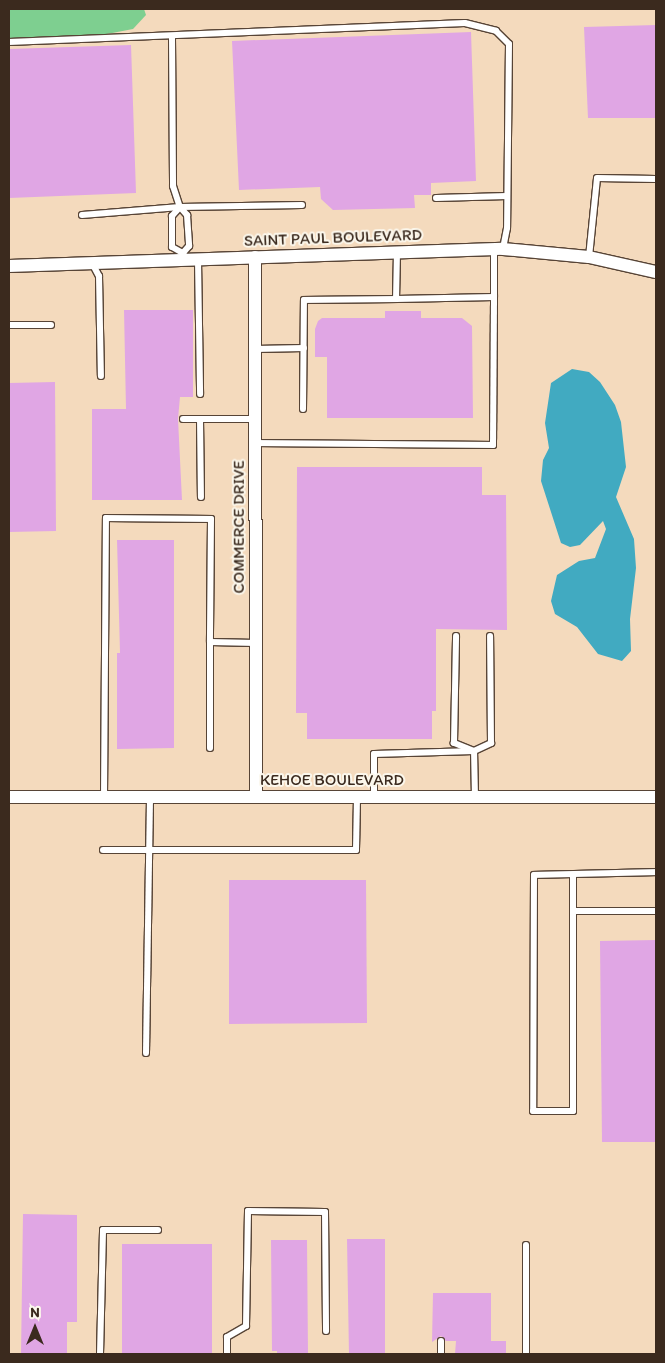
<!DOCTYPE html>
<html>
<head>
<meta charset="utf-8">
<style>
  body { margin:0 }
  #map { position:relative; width:665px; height:1363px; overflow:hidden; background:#f4dabd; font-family:Itim,sans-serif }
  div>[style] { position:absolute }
  .green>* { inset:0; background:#7ecf90 }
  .water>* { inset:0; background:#41aac1 }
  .building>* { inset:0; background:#e0a6e4 }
  .roads { filter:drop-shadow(1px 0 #574436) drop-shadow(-1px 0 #574436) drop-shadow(0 1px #574436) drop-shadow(0 -1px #574436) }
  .service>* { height:6px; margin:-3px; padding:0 3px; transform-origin:3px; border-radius:3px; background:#fff }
  .minor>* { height:12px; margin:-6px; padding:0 6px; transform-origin:6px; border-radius:6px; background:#fff }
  span { translate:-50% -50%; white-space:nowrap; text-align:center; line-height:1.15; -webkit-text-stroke:4px #fbf7ec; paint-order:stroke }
  .street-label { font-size:16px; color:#3b2a1e }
  .frame { position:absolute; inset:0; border:10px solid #3b2a1e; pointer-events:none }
  .north { position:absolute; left:10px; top:1303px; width:50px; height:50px; -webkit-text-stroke:4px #fbf7ec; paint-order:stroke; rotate:0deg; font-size:14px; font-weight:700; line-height:20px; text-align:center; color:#3b2a1e }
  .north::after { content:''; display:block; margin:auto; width:18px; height:22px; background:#3b2a1e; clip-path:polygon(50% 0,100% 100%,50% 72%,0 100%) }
</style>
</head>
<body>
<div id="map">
  <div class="green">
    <i style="clip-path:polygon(9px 9px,144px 9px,146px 15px,133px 29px,86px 38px,9px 39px)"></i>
  </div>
  <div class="water">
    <i style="clip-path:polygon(572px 369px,589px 372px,600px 382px,615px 405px,621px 422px,626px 467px,616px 497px,634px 539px,636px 568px,630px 619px,631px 651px,622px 661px,598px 654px,577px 627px,555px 614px,551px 601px,557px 575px,579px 561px,595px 558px,606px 529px,603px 521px,580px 545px,570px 547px,561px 543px,541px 481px,543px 460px,549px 448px,545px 423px,551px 383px)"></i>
  </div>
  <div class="building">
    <i style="clip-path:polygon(656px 25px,656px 118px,588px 118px,584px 27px)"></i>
    <i style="clip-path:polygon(471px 32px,476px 181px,431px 183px,431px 195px,414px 195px,415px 208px,333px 210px,321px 199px,320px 187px,239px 190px,232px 41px)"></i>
    <i style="clip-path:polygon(131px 45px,136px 193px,9px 198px,9px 49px)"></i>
    <i style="clip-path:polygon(124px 310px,193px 310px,193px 397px,180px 397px,178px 419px,182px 500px,92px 500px,92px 409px,126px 409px)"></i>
    <i style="clip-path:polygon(385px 311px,421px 311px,421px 318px,462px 318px,472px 326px,473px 418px,327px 418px,327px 357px,315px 357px,315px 329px,318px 321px,322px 318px,385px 318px)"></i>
    <i style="clip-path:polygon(55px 382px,56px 531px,9px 532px,9px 383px)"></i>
    <i style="clip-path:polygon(297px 467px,482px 467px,482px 495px,506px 495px,507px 630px,436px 629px,436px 711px,432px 711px,432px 739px,307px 739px,307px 713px,296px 713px)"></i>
    <i style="clip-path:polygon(117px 540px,174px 540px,174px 748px,117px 749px,117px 653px,120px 653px)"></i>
    <i style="clip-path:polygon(229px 880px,366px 880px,367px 1023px,229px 1024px)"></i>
    <i style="clip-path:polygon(656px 940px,656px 1142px,602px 1142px,600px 941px)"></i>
    <i style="clip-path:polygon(23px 1214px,77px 1215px,77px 1322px,67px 1322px,67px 1354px,21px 1354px)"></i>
    <i style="clip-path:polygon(347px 1239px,385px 1239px,385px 1354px,349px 1354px)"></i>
    <i style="clip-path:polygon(271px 1240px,307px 1240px,308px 1354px,277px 1354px,277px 1351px,272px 1351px)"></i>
    <i style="clip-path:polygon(122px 1244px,212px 1244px,212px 1354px,122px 1354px)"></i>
    <i style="clip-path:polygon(433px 1293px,491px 1293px,491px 1341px,506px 1341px,506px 1354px,455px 1354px,456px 1341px,446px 1341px,441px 1336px,432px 1342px)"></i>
  </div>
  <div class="roads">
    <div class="service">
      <i style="left:172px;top:38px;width:148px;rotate:89.6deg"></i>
      <i style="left:173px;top:186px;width:22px;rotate:72deg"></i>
      <i style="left:180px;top:207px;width:11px;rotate:49deg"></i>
      <i style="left:187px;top:215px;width:31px;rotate:86deg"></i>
      <i style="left:189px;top:246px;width:9px;rotate:131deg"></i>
      <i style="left:183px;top:253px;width:7px;rotate:82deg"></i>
      <i style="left:9px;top:42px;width:456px;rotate:-2.4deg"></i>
      <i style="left:465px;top:23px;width:32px;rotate:14deg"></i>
      <i style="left:496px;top:31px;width:18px;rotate:45deg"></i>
      <i style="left:509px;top:44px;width:184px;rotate:90.6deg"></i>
      <i style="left:507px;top:228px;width:21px;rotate:101deg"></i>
      <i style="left:436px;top:198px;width:71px;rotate:-1.6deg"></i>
      <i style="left:180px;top:207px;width:12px;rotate:132deg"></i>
      <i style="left:172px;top:216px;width:31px;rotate:90deg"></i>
      <i style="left:172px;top:247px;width:13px;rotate:29deg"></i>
      <i style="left:82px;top:215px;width:98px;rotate:-4.7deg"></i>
      <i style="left:180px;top:207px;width:122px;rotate:-0.9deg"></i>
      <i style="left:397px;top:252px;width:47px;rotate:91.2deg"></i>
      <i style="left:396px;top:299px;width:98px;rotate:-1.2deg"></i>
      <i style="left:494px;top:297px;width:48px;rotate:-90deg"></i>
      <i style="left:589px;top:257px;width:79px;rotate:-84.2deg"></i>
      <i style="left:597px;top:178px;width:59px;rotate:1deg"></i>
      <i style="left:198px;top:260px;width:134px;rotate:89.1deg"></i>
      <i style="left:92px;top:263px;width:15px;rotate:62deg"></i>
      <i style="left:99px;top:276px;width:100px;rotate:88.9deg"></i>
      <i style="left:9px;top:325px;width:42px"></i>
      <i style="left:255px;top:349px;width:49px;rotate:-1.2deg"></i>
      <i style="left:303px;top:409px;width:109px;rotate:-89.5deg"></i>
      <i style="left:304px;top:300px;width:92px;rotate:-0.6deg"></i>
      <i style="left:183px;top:419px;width:72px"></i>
      <i style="left:200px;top:419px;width:78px;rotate:89.3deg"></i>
      <i style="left:255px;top:443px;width:238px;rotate:0.5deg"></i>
      <i style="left:493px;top:445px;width:148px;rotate:-89.6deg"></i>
      <i style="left:210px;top:748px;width:106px;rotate:-90deg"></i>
      <i style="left:104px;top:797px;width:279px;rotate:-89.6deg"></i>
      <i style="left:106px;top:518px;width:105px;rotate:0.5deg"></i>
      <i style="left:211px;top:519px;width:123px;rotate:90.5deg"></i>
      <i style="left:210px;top:642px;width:46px;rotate:1.2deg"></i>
      <i style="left:374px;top:797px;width:43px;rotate:-90deg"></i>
      <i style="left:374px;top:754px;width:100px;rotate:-1.7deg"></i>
      <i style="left:474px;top:751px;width:22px;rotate:-158deg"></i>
      <i style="left:454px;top:743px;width:107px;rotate:-88.9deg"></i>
      <i style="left:475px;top:797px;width:46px;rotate:-91.2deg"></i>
      <i style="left:474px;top:751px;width:19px;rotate:-25deg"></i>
      <i style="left:491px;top:743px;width:107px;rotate:-90.5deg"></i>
      <i style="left:103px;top:850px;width:253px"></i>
      <i style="left:356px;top:850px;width:53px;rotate:-88.9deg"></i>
      <i style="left:656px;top:872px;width:122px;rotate:178.6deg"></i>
      <i style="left:534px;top:875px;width:236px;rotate:90.2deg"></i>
      <i style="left:533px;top:1111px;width:40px"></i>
      <i style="left:573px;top:1111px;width:200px;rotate:-90deg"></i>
      <i style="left:573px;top:911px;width:83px"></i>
      <i style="left:573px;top:911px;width:36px;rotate:-90deg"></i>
      <i style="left:146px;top:1053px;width:256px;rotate:-89.1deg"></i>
      <i style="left:100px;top:1354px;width:124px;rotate:-88.6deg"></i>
      <i style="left:103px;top:1230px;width:55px"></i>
      <i style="left:227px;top:1354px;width:17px;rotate:-90deg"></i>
      <i style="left:227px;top:1337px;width:22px;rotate:-30deg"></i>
      <i style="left:246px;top:1326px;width:115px;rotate:-89deg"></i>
      <i style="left:248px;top:1211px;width:77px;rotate:0.7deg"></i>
      <i style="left:325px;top:1212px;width:119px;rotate:89.5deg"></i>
      <i style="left:441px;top:1354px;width:13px;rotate:-90deg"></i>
      <i style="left:526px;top:1354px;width:109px;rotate:-90deg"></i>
    </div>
    <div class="minor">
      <i style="left:255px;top:257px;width:540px;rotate:89.89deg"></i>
      <i style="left:9px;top:266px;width:494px;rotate:-2deg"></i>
      <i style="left:503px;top:249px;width:86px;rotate:5.3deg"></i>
      <i style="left:589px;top:257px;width:69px;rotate:12.6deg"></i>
      <i style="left:9px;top:797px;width:647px"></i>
    </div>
  </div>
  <div class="street-label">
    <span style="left:333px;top:238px;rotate:-2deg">SAINT PAUL BOULEVARD</span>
    <span style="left:239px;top:527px;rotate:-90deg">COMMERCE DRIVE</span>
    <span style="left:332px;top:780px">KEHOE BOULEVARD</span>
  </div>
  <div class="frame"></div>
  <div class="north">N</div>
</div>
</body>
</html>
